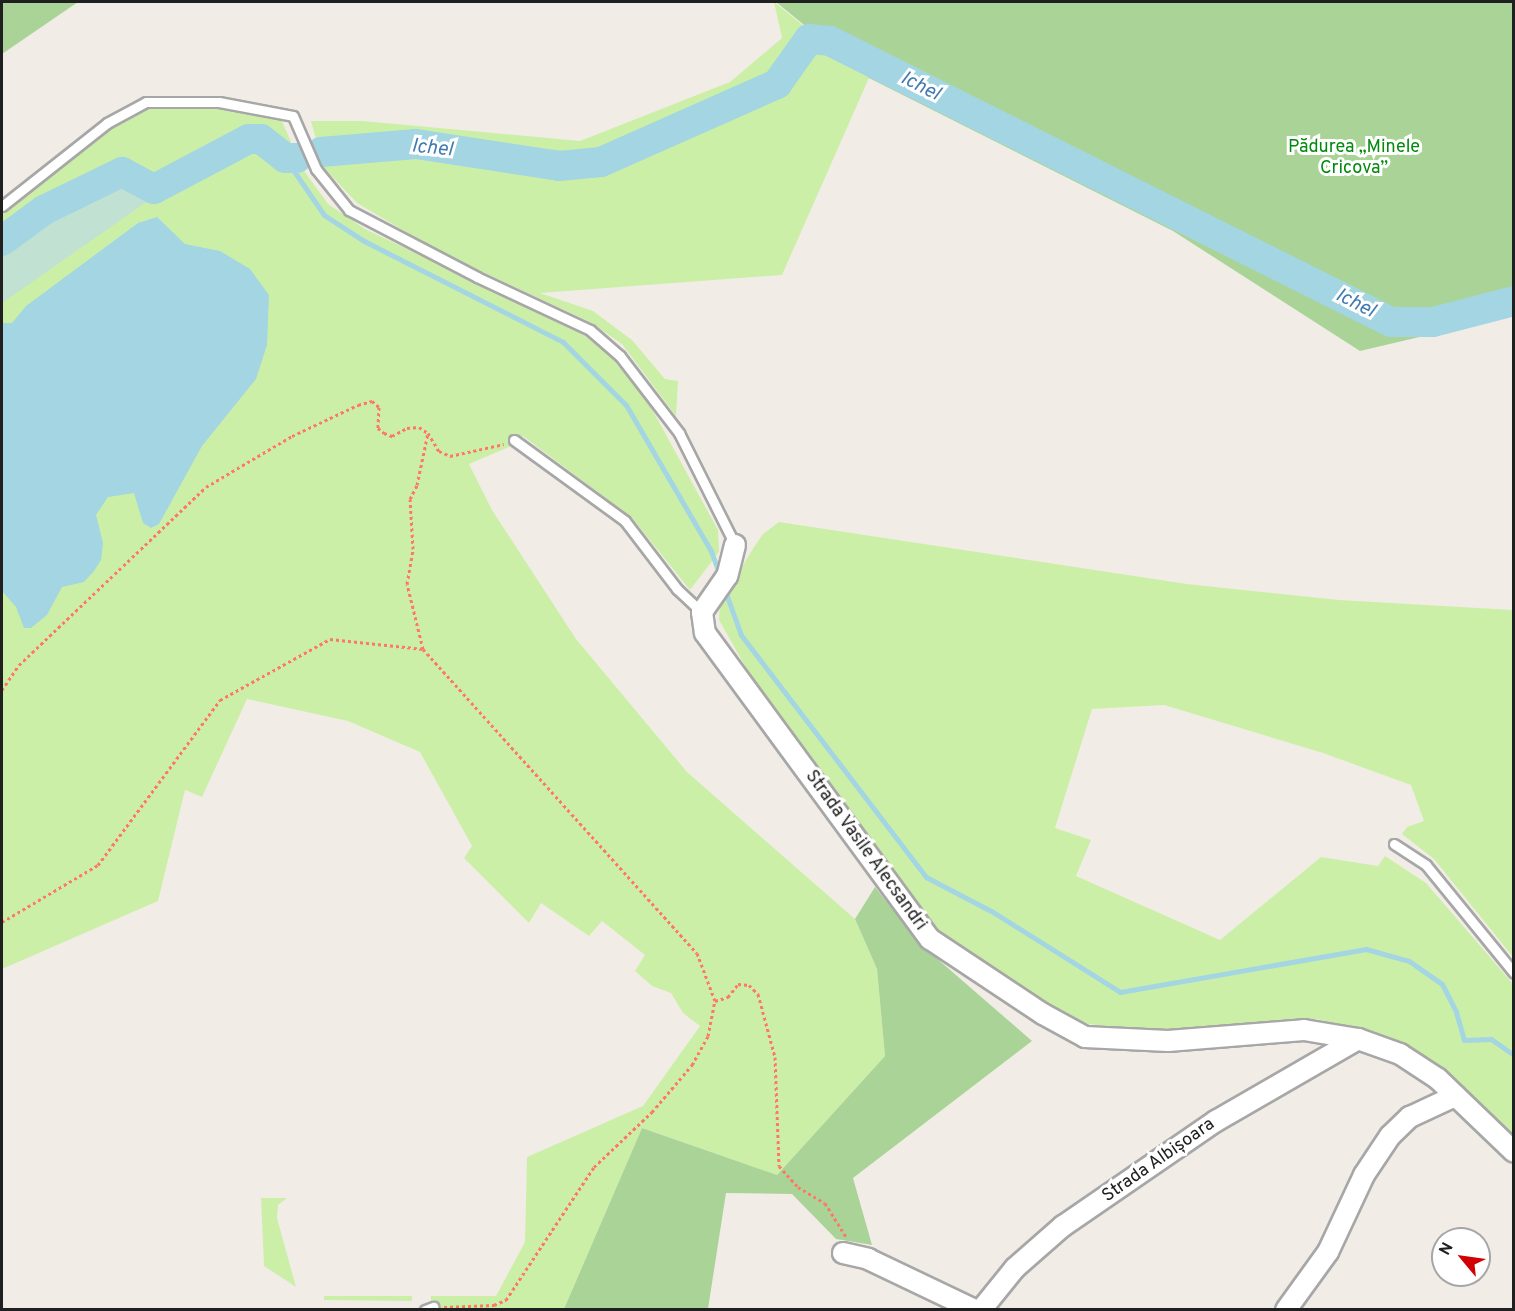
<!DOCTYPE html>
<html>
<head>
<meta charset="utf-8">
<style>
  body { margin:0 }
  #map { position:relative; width:1515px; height:1311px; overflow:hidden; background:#f1ede6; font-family:Overpass,sans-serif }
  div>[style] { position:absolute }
  .grass>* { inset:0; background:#ccefa8 }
  .forest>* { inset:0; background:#aad497 }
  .wetland>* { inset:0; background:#c1e1d2 }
  .water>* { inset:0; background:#a3d5e2 }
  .stream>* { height:5px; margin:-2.5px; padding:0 2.5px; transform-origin:2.5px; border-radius:2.5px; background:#a3d5e2 }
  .river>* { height:30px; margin:-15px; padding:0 15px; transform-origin:15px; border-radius:15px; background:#a3d5e2 }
  .path>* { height:3px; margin-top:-1.5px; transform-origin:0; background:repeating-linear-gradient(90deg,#ff7769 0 3px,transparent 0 6px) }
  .roads { filter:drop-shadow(2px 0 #a7a7a7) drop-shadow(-2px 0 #a7a7a7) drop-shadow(0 2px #a7a7a7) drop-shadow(0 -2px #a7a7a7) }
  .lane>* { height:9px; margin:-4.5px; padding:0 4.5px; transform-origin:4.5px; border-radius:4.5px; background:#fff }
  .street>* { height:20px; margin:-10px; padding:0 10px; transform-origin:10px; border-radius:10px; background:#fff }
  span { translate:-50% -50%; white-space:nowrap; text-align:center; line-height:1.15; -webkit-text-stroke:6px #fff; paint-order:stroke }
  .park-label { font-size:18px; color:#028a0c }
  .street-label { font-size:18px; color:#202020 }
  .water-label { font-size:20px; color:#407ab1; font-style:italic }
  .frame { position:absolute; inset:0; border:3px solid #202020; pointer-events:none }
  .north { position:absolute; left:1431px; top:1227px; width:60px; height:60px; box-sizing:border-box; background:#fff; border:2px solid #a6a6a6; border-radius:50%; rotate:299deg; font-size:16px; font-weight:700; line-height:24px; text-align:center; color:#202020 }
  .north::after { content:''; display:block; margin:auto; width:21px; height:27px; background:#d00003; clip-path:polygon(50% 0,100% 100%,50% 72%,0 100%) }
</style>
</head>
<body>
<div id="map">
  <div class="grass">
    <i style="clip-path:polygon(774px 2px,869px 78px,782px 275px,540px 293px,593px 311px,632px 340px,665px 379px,678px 381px,676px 416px,622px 344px,590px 322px,438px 251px,357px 203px,324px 168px,311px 121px,363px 121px,580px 141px,730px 82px,782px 38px)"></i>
    <i style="clip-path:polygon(147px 107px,217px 109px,282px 121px,302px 168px,328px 204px,365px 229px,572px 327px,605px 350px,647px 400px,718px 530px,719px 552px,690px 590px,632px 518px,523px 436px,509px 447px,469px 464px,492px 510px,576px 639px,687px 772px,855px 919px,877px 969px,885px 1056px,777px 1175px,642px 1128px,564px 1309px,431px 1309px,431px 1296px,496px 1296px,525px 1242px,527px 1157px,643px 1106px,700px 1026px,683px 1013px,671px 993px,652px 986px,635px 971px,645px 955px,602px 921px,589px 936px,541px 903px,529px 923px,464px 858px,472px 846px,420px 752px,348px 721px,247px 699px,202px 797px,185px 790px,158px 901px,2px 969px,2px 212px,109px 127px)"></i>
    <i style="clip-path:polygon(779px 522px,1187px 584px,1339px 600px,1513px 610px,1513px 957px,1434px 859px,1402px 834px,1407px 827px,1424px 821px,1411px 785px,1323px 753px,1164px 705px,1092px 709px,1055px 828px,1091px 840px,1076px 876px,1220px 940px,1321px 857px,1378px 866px,1385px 856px,1426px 883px,1513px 984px,1513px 1146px,1428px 1059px,1386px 1041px,1318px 1019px,1149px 1032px,1089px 1024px,1058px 1013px,941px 933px,904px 896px,761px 694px,719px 620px,720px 603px,754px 547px,763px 534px)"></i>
    <i style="clip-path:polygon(261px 1198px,287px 1198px,278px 1205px,277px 1218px,296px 1287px,264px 1266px)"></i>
    <i style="clip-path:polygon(324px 1296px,412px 1296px,412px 1301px,324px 1300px)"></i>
  </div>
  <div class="forest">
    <i style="clip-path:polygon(2px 2px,78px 2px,2px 54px)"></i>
    <i style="clip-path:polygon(776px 2px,1513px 2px,1513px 315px,1360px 351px,1173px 231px,869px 78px)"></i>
    <i style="clip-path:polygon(875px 887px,919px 943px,1032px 1041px,853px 1178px,872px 1245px,836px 1239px,792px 1194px,726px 1193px,708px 1309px,564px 1309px,642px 1128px,777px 1175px,885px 1056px,877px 969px,855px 919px)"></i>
  </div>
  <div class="wetland">
    <i style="clip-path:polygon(120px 178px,152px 198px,2px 303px,2px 252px)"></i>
  </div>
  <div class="water">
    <i style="clip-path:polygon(157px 217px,185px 244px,220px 251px,250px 269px,269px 295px,267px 345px,256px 379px,202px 446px,159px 524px,151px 528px,143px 523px,134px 493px,108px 497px,96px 515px,103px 543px,101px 560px,94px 571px,84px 582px,62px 587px,47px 615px,31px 628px,24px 628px,16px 607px,2px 591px,2px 323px,12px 323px,26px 306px,138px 223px)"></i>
  </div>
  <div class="stream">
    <i style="left:285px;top:158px;width:69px;rotate:55.6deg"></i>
    <i style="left:324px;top:215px;width:48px;rotate:33deg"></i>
    <i style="left:364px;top:241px;width:223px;rotate:26.9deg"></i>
    <i style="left:563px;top:342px;width:89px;rotate:45deg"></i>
    <i style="left:626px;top:405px;width:169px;rotate:59.8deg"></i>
    <i style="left:711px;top:551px;width:27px;rotate:70deg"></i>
    <i style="left:724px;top:588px;width:50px;rotate:70.1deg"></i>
    <i style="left:741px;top:635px;width:305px;rotate:52.6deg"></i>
    <i style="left:926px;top:877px;width:76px;rotate:27.6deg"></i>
    <i style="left:993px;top:912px;width:150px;rotate:32.2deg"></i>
    <i style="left:1120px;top:992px;width:250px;rotate:-9.9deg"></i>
    <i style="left:1366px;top:949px;width:45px;rotate:15.6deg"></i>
    <i style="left:1409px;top:961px;width:40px;rotate:34.9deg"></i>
    <i style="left:1442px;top:984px;width:31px;rotate:63deg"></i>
    <i style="left:1456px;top:1012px;width:29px;rotate:74deg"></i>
    <i style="left:1464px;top:1040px;width:27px;rotate:-2deg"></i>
    <i style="left:1491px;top:1039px;width:28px;rotate:35deg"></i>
  </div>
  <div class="river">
    <i style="left:321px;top:152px;width:95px;rotate:-4.8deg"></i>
    <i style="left:416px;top:144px;width:145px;rotate:8.7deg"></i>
    <i style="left:559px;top:166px;width:42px;rotate:-5.4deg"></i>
    <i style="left:601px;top:162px;width:193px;rotate:-23.9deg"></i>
    <i style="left:777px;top:84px;width:55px;rotate:-54.6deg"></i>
    <i style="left:809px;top:39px;width:21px;rotate:5deg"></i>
    <i style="left:830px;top:41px;width:627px;rotate:26.61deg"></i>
    <i style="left:1391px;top:322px;width:42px"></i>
    <i style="left:1433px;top:322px;width:84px;rotate:-14.5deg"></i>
    <i style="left:2px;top:241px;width:52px;rotate:-36.4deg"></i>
    <i style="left:44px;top:210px;width:87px;rotate:-26deg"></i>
    <i style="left:122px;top:172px;width:36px;rotate:28deg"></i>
    <i style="left:154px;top:189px;width:107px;rotate:-27.8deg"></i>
    <i style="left:249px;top:139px;width:12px"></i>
    <i style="left:261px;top:139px;width:31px;rotate:38deg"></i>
    <i style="left:285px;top:158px;width:12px"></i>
  </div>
  <div class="path">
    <i style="left:423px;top:649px;width:67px;rotate:-103.8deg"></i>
    <i style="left:407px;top:584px;width:36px;rotate:-80deg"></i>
    <i style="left:413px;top:549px;width:50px;rotate:-93.4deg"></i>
    <i style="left:410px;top:499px;width:16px;rotate:-63deg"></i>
    <i style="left:417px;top:485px;width:53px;rotate:-78.1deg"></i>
    <i style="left:428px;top:433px;width:21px;rotate:59deg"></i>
    <i style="left:439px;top:451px;width:12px;rotate:24deg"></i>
    <i style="left:450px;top:456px;width:55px;rotate:-12.5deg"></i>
    <i style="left:2px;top:690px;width:30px;rotate:-56deg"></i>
    <i style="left:19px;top:665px;width:258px;rotate:-43.6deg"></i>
    <i style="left:206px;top:487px;width:100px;rotate:-30.7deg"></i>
    <i style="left:292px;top:436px;width:73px;rotate:-25.2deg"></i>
    <i style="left:358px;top:405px;width:15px;rotate:-16deg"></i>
    <i style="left:372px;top:401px;width:9px;rotate:41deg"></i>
    <i style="left:379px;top:407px;width:21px;rotate:93deg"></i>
    <i style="left:378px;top:428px;width:8px;rotate:40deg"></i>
    <i style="left:384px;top:433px;width:9px;rotate:21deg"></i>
    <i style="left:392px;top:436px;width:17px;rotate:-28deg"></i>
    <i style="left:407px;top:428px;width:12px;rotate:-5deg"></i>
    <i style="left:419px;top:427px;width:11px;rotate:34deg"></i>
    <i style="left:2px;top:922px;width:112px;rotate:-30.7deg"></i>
    <i style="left:98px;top:865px;width:205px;rotate:-53.5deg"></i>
    <i style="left:220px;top:700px;width:126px;rotate:-29deg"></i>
    <i style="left:330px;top:639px;width:94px;rotate:6.1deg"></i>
    <i style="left:423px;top:649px;width:409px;rotate:48deg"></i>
    <i style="left:697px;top:953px;width:51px;rotate:69.4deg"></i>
    <i style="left:444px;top:1307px;width:50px;rotate:-2.3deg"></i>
    <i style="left:494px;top:1305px;width:13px;rotate:-23deg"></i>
    <i style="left:506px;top:1300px;width:159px;rotate:-56.5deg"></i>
    <i style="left:594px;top:1167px;width:80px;rotate:-43.5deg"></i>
    <i style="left:652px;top:1112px;width:62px;rotate:-49.6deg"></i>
    <i style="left:692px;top:1065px;width:33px;rotate:-61deg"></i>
    <i style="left:708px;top:1036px;width:36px;rotate:-79deg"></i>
    <i style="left:715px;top:1001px;width:14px;rotate:-17deg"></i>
    <i style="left:728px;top:997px;width:16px;rotate:-52deg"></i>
    <i style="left:738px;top:984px;width:11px;rotate:5deg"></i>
    <i style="left:749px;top:985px;width:13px;rotate:45deg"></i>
    <i style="left:758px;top:994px;width:65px;rotate:74.9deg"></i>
    <i style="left:775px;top:1057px;width:109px;rotate:87.9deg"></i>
    <i style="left:779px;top:1166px;width:28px;rotate:48deg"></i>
    <i style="left:798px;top:1187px;width:31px;rotate:31deg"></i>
    <i style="left:825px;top:1203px;width:40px;rotate:58deg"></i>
  </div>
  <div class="roads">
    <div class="lane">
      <i style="left:2px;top:206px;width:134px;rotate:-38.3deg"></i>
      <i style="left:107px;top:123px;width:44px;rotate:-28.3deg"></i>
      <i style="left:146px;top:102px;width:73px"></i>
      <i style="left:219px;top:102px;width:75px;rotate:10.7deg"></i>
      <i style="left:293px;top:116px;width:58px;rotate:66.5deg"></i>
      <i style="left:316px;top:169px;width:53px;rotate:51.2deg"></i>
      <i style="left:349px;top:210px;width:144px;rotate:27.6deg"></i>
      <i style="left:477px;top:277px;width:125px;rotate:25.1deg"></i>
      <i style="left:590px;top:330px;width:40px;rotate:41deg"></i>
      <i style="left:620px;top:356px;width:97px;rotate:52.5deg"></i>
      <i style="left:679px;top:433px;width:125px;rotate:63.4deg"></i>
      <i style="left:514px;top:440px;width:137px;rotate:36.1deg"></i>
      <i style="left:625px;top:521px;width:86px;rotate:52.6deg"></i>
      <i style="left:677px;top:589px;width:34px;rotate:43deg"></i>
      <i style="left:1394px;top:844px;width:38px;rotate:33deg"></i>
      <i style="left:1426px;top:865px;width:139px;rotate:50.8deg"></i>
      <i style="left:425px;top:1310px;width:9px;rotate:-21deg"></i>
    </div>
    <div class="street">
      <i style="left:735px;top:545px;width:32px;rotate:104deg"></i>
      <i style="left:727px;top:576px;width:44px;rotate:124.8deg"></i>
      <i style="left:702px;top:612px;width:21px;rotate:82deg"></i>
      <i style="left:705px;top:633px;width:380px;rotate:53.7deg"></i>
      <i style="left:930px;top:939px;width:136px;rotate:33.6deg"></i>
      <i style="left:1043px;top:1014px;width:48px;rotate:28.7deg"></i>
      <i style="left:1085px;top:1037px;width:83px;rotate:2.8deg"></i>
      <i style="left:1168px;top:1041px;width:136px;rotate:-4.6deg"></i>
      <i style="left:1304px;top:1030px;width:55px;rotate:9.5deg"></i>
      <i style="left:1358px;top:1039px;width:45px;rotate:19.7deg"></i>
      <i style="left:1400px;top:1054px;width:45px;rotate:33.3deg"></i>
      <i style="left:1438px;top:1079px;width:105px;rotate:43.8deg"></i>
      <i style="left:843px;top:1253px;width:26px;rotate:13deg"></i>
      <i style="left:868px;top:1259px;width:119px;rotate:25.5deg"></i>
      <i style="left:981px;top:1310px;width:54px;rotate:-51deg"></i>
      <i style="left:1015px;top:1268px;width:64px;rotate:-41.2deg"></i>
      <i style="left:1063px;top:1226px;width:186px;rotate:-34.5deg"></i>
      <i style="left:1216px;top:1121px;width:164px;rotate:-30deg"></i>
      <i style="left:1286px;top:1310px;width:72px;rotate:-54.1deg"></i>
      <i style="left:1328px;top:1252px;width:85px;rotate:-64.9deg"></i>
      <i style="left:1364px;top:1175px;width:47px;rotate:-56.3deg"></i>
      <i style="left:1390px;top:1136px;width:28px;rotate:-44deg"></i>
      <i style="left:1410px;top:1117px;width:50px;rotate:-25deg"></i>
    </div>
  </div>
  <div class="park-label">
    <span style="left:1354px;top:159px">Pădurea „Minele<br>Cricova”</span>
  </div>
  <div class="street-label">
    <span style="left:865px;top:851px;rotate:54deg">Strada Vasile Alecsandri</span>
    <span style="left:1159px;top:1161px;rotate:-35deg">Strada Albișoara</span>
  </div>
  <div class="water-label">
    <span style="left:920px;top:87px;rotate:27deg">Ichel</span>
    <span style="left:432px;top:149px;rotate:6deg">Ichel</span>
    <span style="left:1355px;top:304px;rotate:27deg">Ichel</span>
  </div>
  <div class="frame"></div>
  <div class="north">N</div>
</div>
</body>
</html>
